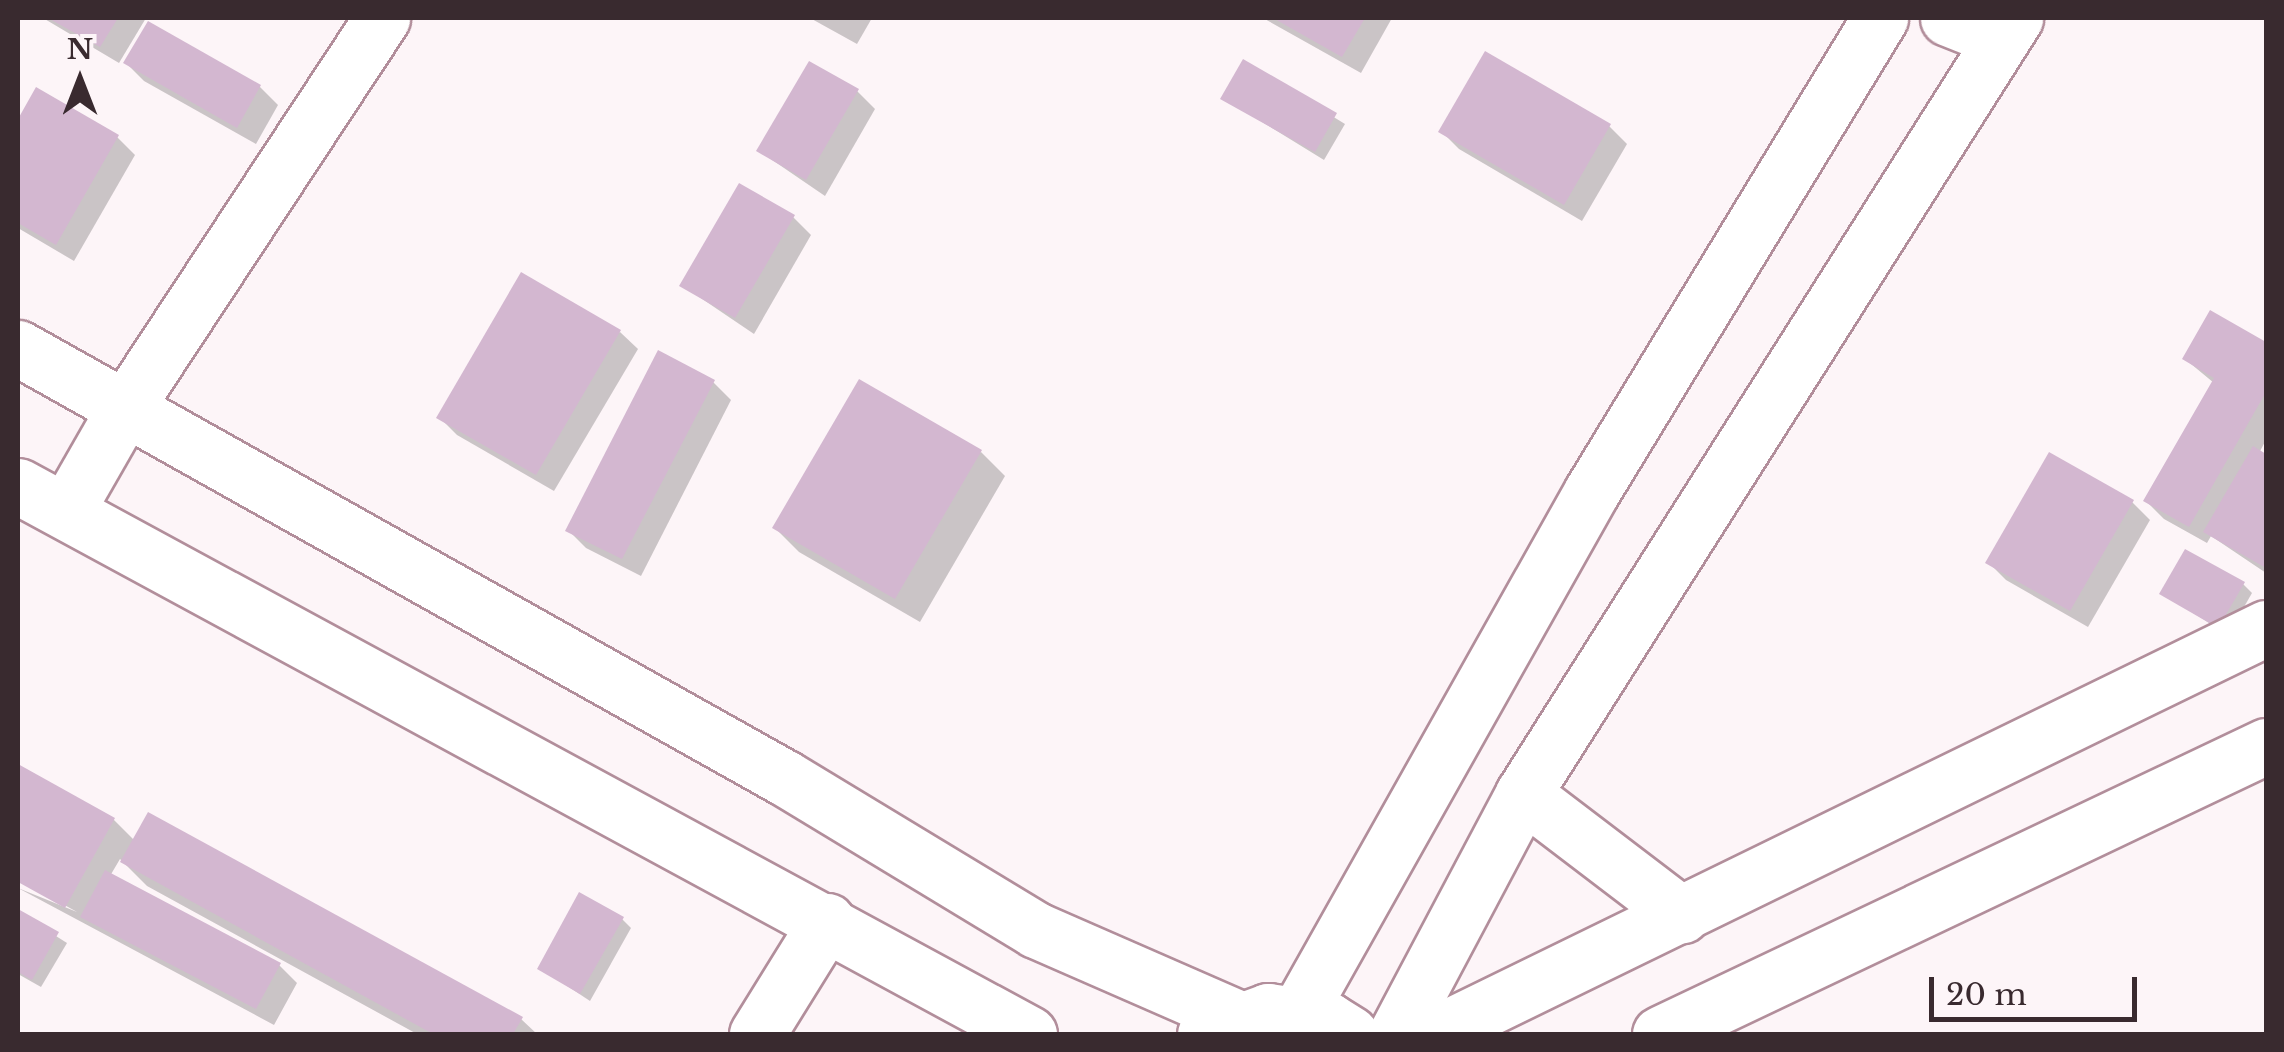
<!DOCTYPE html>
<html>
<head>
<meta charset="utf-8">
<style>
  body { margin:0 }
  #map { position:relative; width:2284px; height:1052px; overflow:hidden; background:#fdf5f8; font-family:"Libre Baskerville",serif }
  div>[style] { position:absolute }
  .shadow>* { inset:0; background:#0003 }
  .building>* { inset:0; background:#d3b7d0 }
  .roads { filter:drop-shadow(2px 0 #b28e9b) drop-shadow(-2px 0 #b28e9b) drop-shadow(0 2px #b28e9b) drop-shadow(0 -2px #b28e9b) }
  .street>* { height:55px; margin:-27.5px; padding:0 27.5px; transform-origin:27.5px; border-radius:27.5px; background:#fff }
  .secondary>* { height:55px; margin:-27.5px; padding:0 27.5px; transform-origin:27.5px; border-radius:27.5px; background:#fff }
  span { translate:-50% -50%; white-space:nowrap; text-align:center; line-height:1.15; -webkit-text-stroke:10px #fdf5f8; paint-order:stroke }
  .frame { position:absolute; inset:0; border:20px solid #392a2f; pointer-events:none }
  .north { position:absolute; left:30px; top:30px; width:100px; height:100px; -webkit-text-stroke:8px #fdf5f8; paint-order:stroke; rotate:0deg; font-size:28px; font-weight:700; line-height:40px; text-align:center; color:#392a2f }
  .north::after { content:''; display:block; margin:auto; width:35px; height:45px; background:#392a2f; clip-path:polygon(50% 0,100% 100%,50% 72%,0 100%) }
  .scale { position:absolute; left:1929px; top:977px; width:208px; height:45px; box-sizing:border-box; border:5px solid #392a2f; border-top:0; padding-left:12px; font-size:30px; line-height:35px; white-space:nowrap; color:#392a2f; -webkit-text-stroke:8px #fdf5f8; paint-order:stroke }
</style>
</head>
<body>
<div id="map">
  <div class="shadow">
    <i style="clip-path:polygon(43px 18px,146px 18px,119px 63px)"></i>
    <i style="clip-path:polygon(810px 18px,872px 18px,857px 44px)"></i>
    <i style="clip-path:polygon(1263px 18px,1392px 18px,1361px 73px)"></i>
    <i style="clip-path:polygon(1244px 62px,1345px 124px,1324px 160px,1223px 98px)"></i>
    <i style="clip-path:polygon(126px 63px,260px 87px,278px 105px,256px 144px,144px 81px)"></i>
    <i style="clip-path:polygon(37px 91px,117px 137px,135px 155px,74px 261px,18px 228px,18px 124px)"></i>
    <i style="clip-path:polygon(857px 91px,875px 109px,825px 196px,759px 151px)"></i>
    <i style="clip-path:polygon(1609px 126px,1627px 144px,1582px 221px,1459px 149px,1441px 131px)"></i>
    <i style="clip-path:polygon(793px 217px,811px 235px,754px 334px,683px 286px)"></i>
    <i style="clip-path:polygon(2211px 313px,2266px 345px,2266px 440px,2259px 453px,2266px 457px,2266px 573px,2211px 536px,2207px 543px,2164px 519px,2146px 501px,2214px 383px,2185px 359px)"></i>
    <i style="clip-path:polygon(620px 332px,638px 349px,554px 491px,457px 435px,439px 417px)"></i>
    <i style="clip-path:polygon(713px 382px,731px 400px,641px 576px,586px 548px,568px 530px)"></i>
    <i style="clip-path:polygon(981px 452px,1005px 476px,920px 622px,799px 552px,775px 528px)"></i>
    <i style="clip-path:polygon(2132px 502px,2150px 520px,2088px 627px,2006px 580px,1988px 562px)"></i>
    <i style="clip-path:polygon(2243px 584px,2252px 593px,2228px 635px,2162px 593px)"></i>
    <i style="clip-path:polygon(18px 767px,114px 820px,135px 841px,521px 1019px,537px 1034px,417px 1034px,147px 886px,120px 859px,110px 876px,279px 965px,297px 983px,274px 1025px,18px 888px,77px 912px,18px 879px)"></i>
    <i style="clip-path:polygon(18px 912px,67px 943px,41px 987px,18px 974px)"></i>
    <i style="clip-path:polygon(622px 919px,631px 928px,590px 1001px,540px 968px)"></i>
  </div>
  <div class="building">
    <i style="clip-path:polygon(48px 18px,118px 18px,100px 47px)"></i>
    <i style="clip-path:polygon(1273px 18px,1365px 18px,1342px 57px)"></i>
    <i style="clip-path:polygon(148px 21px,261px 85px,237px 128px,123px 63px)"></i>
    <i style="clip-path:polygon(1485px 51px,1611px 124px,1564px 205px,1438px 132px)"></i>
    <i style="clip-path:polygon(1243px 59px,1337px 113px,1315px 152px,1220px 99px)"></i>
    <i style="clip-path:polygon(809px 61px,859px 89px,806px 180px,756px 151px)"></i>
    <i style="clip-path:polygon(36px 87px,119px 135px,56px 245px,18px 223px,18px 119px)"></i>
    <i style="clip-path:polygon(739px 183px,795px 215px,735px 318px,679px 286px)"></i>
    <i style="clip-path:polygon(521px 272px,621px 330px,536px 475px,436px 418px)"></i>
    <i style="clip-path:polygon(2210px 310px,2266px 342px,2266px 392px,2189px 527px,2143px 501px,2214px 378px,2182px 359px)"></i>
    <i style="clip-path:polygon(658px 350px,715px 380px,622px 559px,565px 531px)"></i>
    <i style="clip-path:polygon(859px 379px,982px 450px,895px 599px,772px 528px)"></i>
    <i style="clip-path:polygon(2253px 446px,2266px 454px,2266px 568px,2203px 532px)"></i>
    <i style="clip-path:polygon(2049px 452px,2134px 500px,2070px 611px,1985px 563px)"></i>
    <i style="clip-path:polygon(2185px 549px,2245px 582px,2218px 628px,2159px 594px)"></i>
    <i style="clip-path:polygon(18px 764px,115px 818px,65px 908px,18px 882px)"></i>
    <i style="clip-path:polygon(148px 812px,523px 1017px,513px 1034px,433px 1034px,120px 862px)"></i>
    <i style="clip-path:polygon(105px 870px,281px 963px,256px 1009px,80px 917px)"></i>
    <i style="clip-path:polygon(579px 892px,624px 917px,580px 994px,537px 969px)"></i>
    <i style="clip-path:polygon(18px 909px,59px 932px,32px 980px,18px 972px)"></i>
  </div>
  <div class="roads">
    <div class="street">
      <i style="left:1948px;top:18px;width:57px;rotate:21.6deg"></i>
      <i style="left:18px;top:348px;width:879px;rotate:29.28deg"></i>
      <i style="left:785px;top:778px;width:293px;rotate:31.2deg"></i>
      <i style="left:1036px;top:930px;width:219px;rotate:23.6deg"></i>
      <i style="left:18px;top:486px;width:1150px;rotate:28.46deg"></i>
      <i style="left:66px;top:511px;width:119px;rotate:-60.2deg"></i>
      <i style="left:125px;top:408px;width:467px;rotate:-56.6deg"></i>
      <i style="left:757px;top:1034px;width:133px;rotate:-58.2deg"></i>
    </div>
    <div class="secondary">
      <i style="left:1523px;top:794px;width:200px;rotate:37.3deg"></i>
      <i style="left:1299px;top:1012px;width:598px;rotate:-60.65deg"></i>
      <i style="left:1592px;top:491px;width:554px;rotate:-58.66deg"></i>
      <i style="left:1205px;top:1034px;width:67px;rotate:-20.1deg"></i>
      <i style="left:1268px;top:1011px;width:61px;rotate:8.5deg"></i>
      <i style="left:1328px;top:1020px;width:26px;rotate:32deg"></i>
      <i style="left:1396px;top:1034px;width:272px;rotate:-62.1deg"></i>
      <i style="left:1523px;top:794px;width:919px;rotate:-57.62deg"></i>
      <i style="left:1434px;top:1034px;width:926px;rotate:-26.01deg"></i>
      <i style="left:1660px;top:1034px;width:671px;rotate:-25.42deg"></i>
    </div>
  </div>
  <div class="frame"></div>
  <div class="north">N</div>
  <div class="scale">20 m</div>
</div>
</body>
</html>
